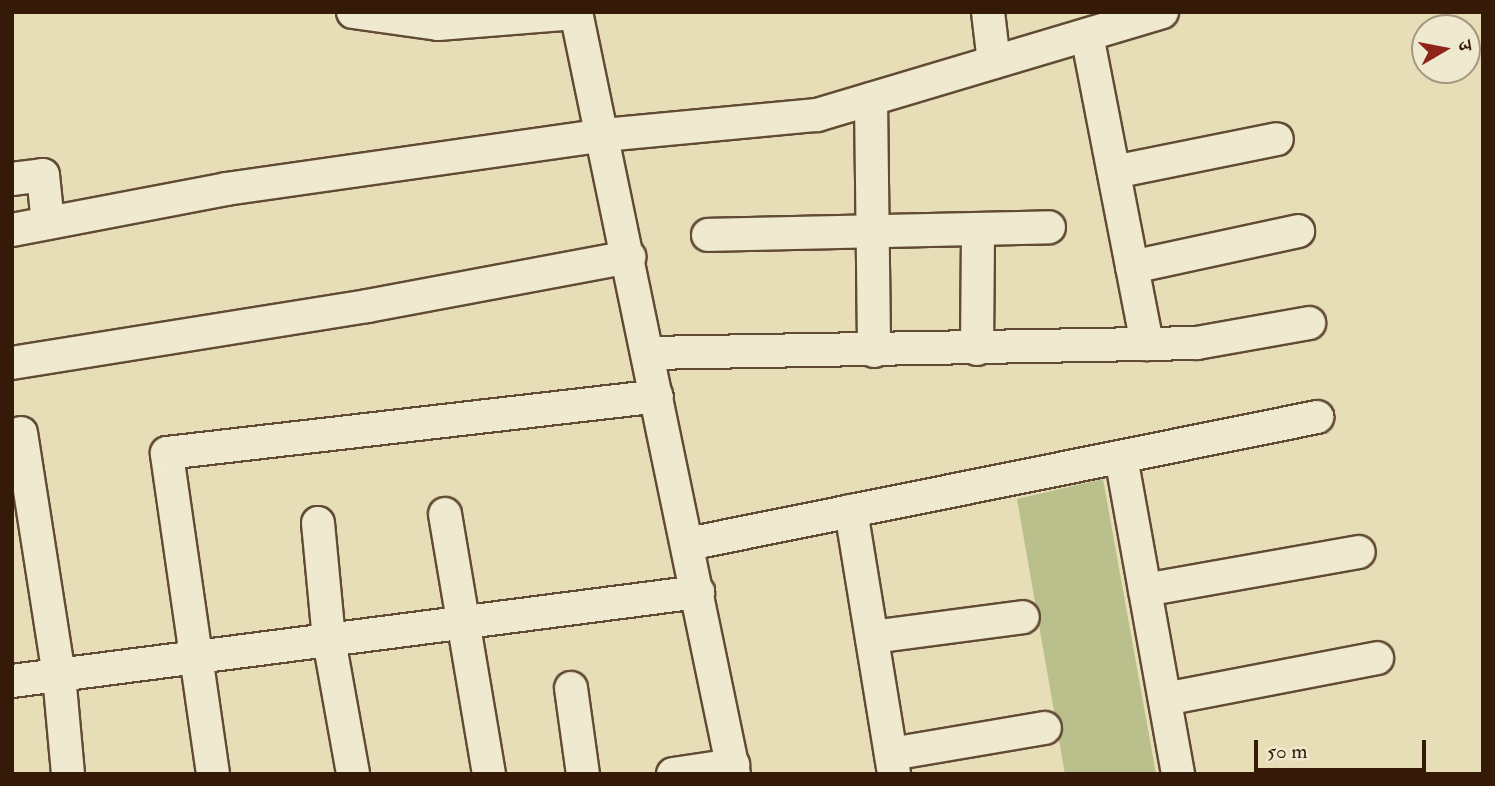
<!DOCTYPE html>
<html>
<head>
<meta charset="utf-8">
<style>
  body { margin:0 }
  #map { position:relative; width:1495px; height:786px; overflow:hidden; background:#e7ddb7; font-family:"IM FELL Double Pica","Noto Serif Devanagari",serif }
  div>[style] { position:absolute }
  .green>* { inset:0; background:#b9c08c }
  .roads { filter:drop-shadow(2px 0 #624b34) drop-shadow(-2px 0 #624b34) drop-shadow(0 2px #624b34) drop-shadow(0 -2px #624b34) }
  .minor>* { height:32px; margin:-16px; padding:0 16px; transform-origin:16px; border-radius:16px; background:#efe9d0 }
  span { translate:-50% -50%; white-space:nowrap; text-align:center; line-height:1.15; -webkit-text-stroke:6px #efe9d0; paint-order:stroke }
  .frame { position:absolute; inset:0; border:14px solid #361a08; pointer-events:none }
  .north { position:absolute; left:1411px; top:14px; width:70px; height:70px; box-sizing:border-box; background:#efe9d0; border:2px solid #a59680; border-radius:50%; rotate:80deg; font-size:19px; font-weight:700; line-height:28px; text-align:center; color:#361a08 }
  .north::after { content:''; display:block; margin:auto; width:24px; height:32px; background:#8f2418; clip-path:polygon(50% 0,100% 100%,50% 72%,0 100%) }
  .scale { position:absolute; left:1254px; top:740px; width:172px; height:32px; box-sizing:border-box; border:4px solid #361a08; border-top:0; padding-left:9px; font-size:21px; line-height:24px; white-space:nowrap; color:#361a08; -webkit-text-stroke:5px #efe9d0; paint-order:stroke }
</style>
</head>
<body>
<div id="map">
  <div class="green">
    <i style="clip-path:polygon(1103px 479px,1156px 774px,1065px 774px,1017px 499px)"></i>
  </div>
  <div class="roads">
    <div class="minor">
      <i style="left:353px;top:12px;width:86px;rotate:8deg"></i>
      <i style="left:438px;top:24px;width:138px;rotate:-4.6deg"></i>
      <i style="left:576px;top:12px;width:778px;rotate:78.29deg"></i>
      <i style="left:988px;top:12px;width:50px;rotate:83.2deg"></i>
      <i style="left:1087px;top:35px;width:315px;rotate:79deg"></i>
      <i style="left:871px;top:99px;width:252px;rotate:89.3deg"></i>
      <i style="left:1114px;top:172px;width:166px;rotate:-11.4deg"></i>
      <i style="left:12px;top:179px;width:31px;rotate:-7deg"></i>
      <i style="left:43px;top:175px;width:48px;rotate:84.1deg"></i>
      <i style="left:12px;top:230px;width:218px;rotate:-10.8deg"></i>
      <i style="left:226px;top:189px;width:382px;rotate:-8.1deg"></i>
      <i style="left:604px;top:135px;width:214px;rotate:-5.4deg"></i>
      <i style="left:817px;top:115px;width:360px;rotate:-16.6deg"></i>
      <i style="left:708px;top:235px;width:341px;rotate:-1.3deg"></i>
      <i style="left:1132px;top:267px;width:170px;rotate:-12.2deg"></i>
      <i style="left:977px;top:349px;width:120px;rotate:-89.5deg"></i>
      <i style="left:648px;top:353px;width:549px;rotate:-1.04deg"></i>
      <i style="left:1197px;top:343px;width:114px;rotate:-10.1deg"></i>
      <i style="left:12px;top:363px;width:360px;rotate:-9.1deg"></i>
      <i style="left:367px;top:306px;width:267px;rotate:-10.6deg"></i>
      <i style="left:21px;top:433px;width:245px;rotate:81.1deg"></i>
      <i style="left:59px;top:675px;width:99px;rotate:84.8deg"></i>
      <i style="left:1121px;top:457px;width:322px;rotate:79.8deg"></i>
      <i style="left:851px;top:511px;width:266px;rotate:80.7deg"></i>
      <i style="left:445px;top:514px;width:264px;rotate:80.4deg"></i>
      <i style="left:318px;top:523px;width:118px;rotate:84.6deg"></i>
      <i style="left:329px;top:640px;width:136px;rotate:79.8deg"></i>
      <i style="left:688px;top:544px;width:642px;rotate:-11.41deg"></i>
      <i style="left:1145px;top:590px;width:217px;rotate:-10.1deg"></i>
      <i style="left:872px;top:637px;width:152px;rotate:-7.5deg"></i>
      <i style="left:12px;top:681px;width:692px;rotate:-7.39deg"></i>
      <i style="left:571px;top:688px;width:87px;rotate:82.1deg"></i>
      <i style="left:1165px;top:699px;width:216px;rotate:-10.9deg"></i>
      <i style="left:891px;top:754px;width:156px;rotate:-9.6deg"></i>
      <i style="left:213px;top:774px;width:324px;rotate:-98.2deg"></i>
      <i style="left:167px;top:453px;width:493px;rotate:-6.6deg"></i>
      <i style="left:673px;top:774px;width:61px;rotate:-8.5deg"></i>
    </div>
  </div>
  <div class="frame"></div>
  <div class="north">उ</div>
  <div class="scale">50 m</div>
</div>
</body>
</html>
